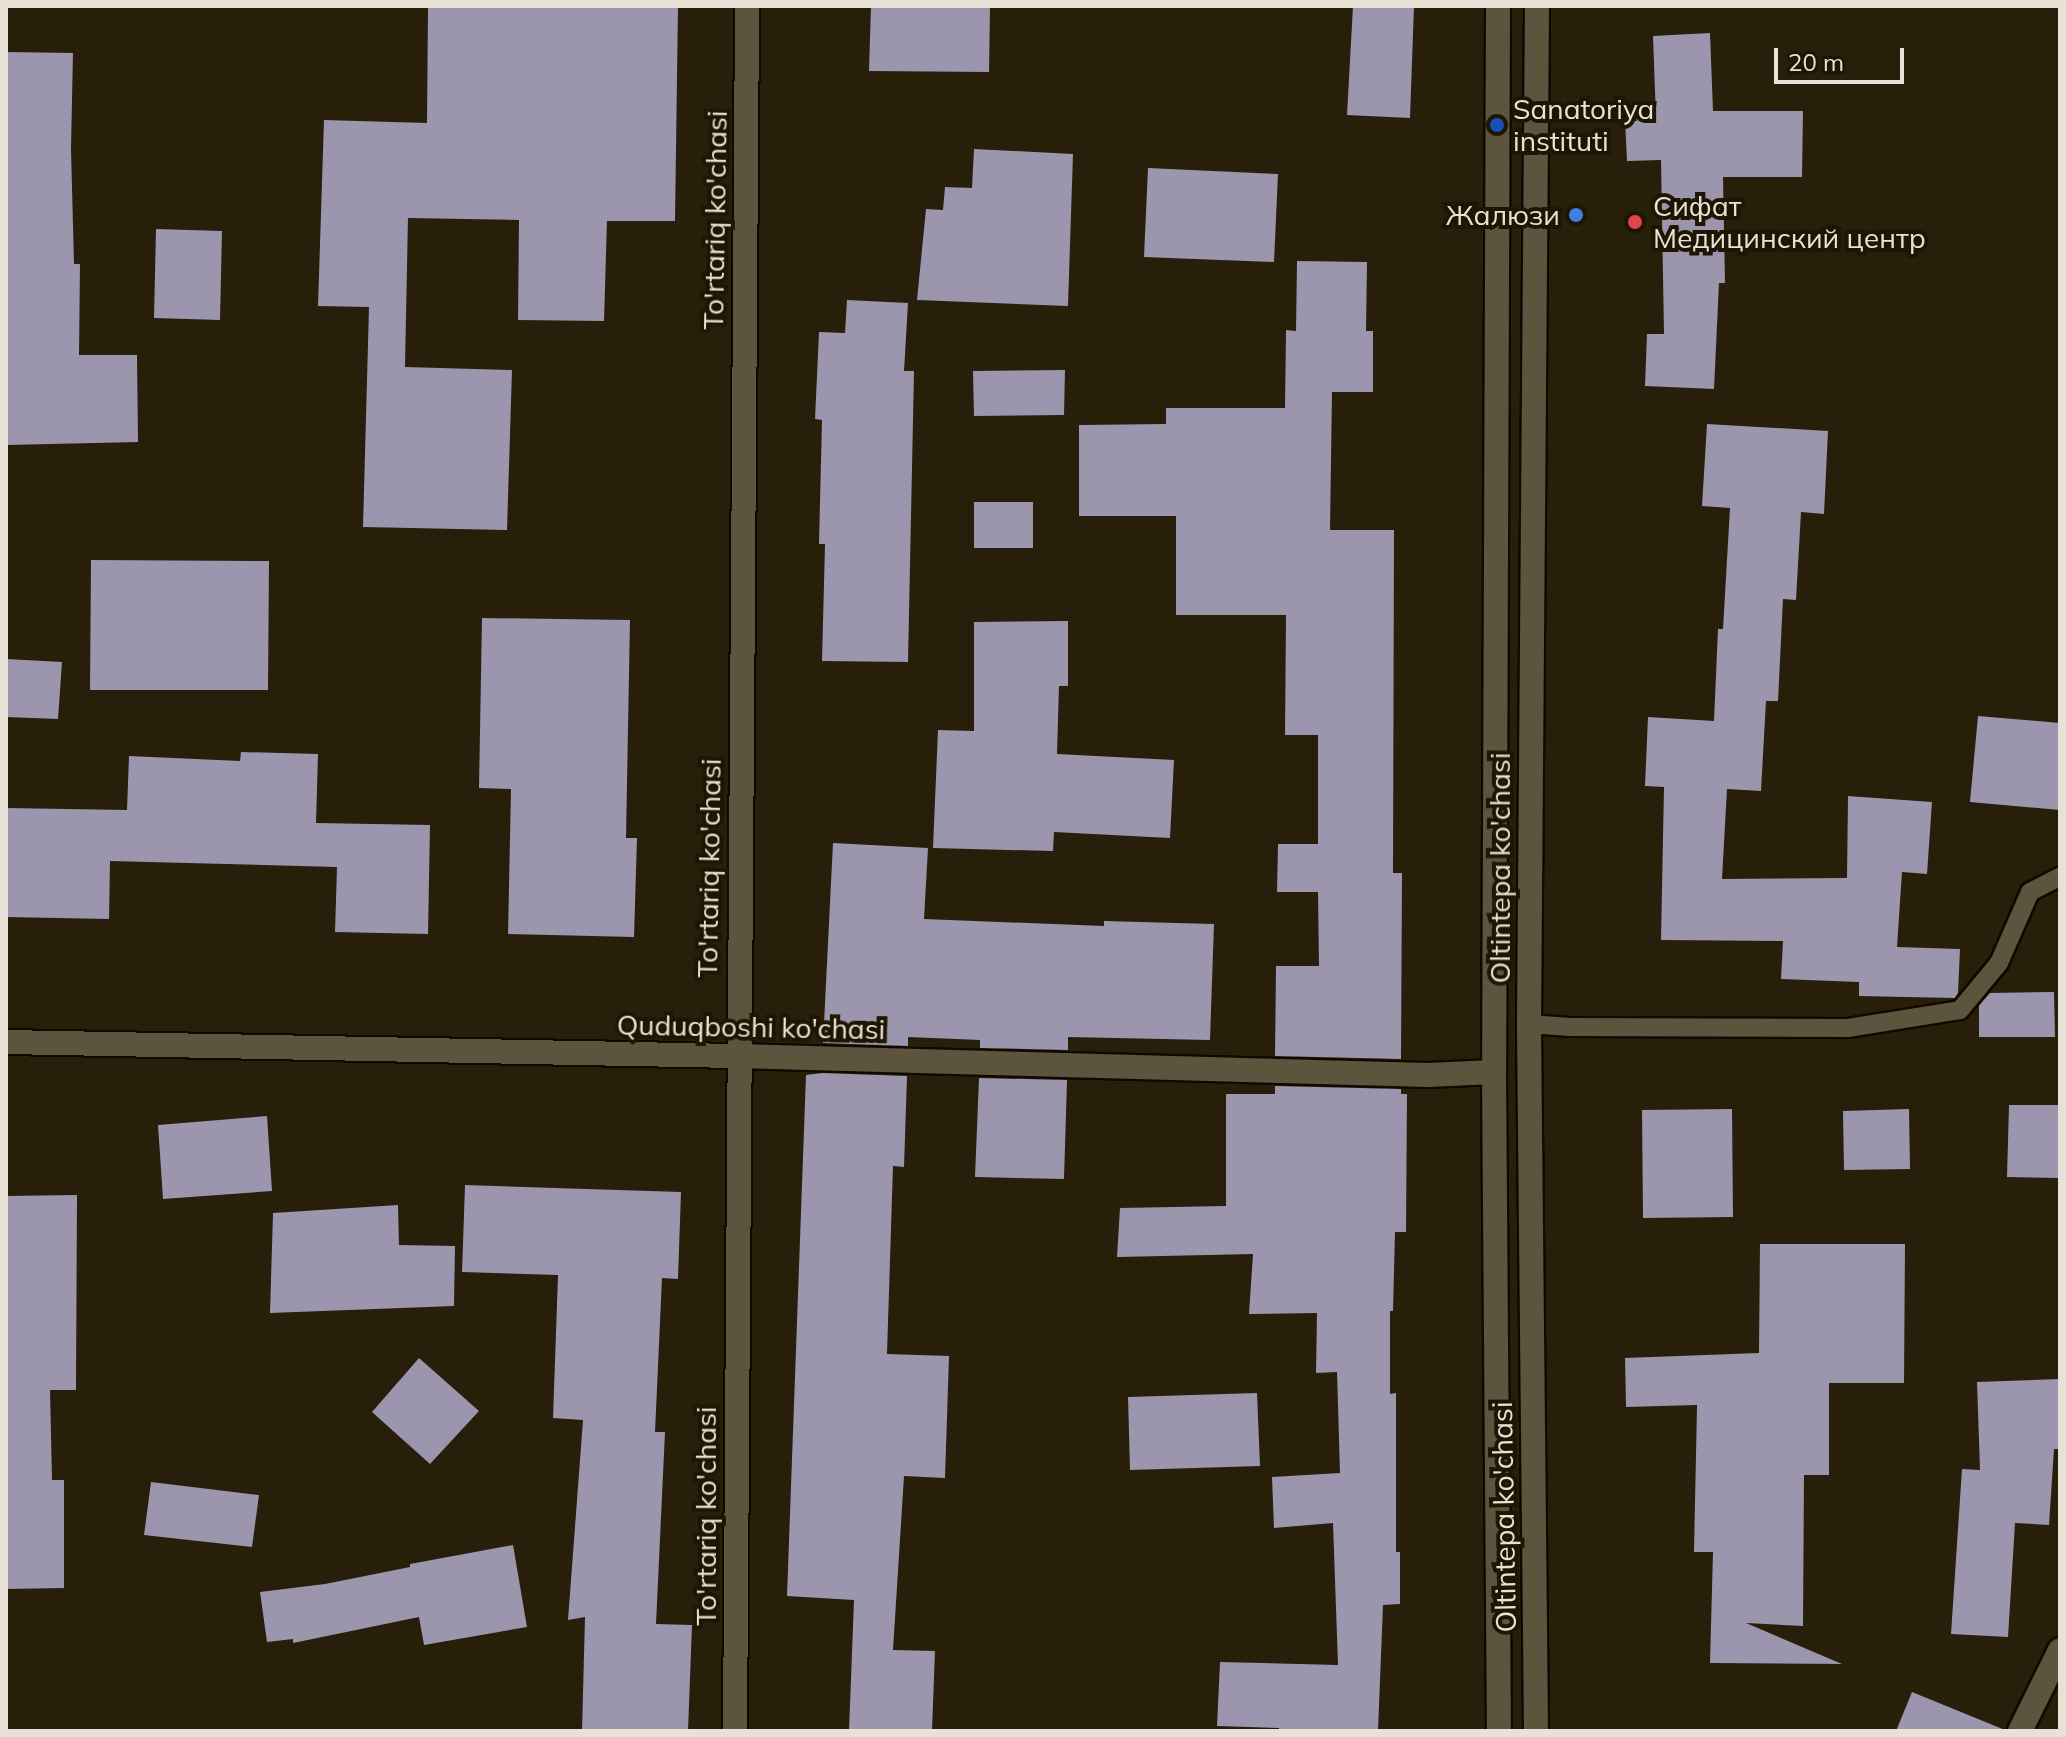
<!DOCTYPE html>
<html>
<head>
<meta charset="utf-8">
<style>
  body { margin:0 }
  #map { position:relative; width:2066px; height:1737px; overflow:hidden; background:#271f0a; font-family:Mulish,sans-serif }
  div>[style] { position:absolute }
  .building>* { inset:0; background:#9b95ae }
  .roads { filter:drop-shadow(2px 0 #100900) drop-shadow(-2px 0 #100900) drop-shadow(0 2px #100900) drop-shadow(0 -2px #100900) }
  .lane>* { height:18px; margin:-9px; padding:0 9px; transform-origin:9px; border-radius:9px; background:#5d543e }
  .street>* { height:24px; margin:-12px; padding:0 12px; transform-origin:12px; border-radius:12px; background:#5d543e }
  .secondary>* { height:24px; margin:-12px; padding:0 12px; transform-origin:12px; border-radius:12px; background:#5d543e }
  .dots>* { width:22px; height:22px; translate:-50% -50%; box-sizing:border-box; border:4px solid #1e1602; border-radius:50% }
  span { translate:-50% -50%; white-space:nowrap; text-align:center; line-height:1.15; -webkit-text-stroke:8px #1e1602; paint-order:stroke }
  .poi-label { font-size:28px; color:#e7e2d5 }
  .left { translate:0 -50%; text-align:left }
  .right { translate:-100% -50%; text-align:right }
  .street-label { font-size:28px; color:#e7e2d5 }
  .frame { position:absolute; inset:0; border:8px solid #e7e2d5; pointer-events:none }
  .scale { position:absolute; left:1774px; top:48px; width:130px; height:36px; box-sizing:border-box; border:4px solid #e7e2d5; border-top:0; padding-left:10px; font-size:24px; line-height:28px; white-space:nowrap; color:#e7e2d5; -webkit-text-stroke:6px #1e1602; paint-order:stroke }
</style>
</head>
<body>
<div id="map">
  <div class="building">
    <i style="clip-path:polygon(428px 6px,678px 6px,675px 221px,607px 221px,604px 321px,518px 320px,519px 220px,408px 218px,405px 367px,512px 370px,507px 530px,363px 527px,369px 307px,318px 306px,324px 120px,427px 123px)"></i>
    <i style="clip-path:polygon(871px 6px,990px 6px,989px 72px,869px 71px)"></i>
    <i style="clip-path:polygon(1353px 6px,1414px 6px,1410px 118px,1347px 115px)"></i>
    <i style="clip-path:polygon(1710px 33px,1713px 111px,1803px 111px,1802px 177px,1723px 177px,1725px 283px,1719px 283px,1714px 389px,1645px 386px,1647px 334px,1664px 334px,1661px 160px,1627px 161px,1625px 120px,1656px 118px,1653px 36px)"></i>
    <i style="clip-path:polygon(6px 52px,73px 53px,71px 149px,74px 264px,80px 264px,79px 355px,137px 355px,138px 442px,6px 445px)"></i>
    <i style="clip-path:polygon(974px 149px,1073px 154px,1068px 306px,917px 300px,926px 209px,943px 210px,945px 187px,972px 188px)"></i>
    <i style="clip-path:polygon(1148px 168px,1278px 174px,1274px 262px,1144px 257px)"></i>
    <i style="clip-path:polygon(156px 229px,222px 231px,220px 320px,154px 318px)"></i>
    <i style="clip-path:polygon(1297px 261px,1367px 262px,1366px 331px,1373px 331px,1373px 392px,1332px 392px,1330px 530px,1394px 530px,1393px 873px,1402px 873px,1401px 1059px,1275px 1056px,1276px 966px,1319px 966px,1318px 892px,1277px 892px,1278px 844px,1318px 844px,1318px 735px,1285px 735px,1286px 615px,1176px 615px,1176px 516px,1079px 516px,1079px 425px,1166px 424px,1166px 408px,1285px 408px,1286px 330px,1296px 331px)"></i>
    <i style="clip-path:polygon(847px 300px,908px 303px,904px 371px,914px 371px,908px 662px,822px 661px,825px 544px,819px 544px,822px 420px,815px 419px,819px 332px,845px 333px)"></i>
    <i style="clip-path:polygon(1065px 370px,1064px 415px,974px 416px,973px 371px)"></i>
    <i style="clip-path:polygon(1707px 424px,1828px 431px,1824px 514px,1801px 512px,1796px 600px,1783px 599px,1778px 701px,1766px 701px,1761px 791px,1727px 789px,1722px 879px,1847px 878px,1848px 796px,1932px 802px,1927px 874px,1902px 872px,1897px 947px,1960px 949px,1958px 993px,1955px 998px,1859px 996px,1859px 982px,1781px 979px,1783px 941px,1661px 940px,1664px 787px,1645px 786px,1648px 717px,1714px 721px,1718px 629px,1723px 629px,1730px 508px,1702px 506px)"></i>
    <i style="clip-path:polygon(974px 502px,1033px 502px,1033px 548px,974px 548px)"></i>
    <i style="clip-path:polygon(91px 560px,269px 561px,268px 690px,90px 690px)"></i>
    <i style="clip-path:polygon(482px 618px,630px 620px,626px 838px,637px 838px,634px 937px,508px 934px,511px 789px,479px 788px)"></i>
    <i style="clip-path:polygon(1068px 621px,1068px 686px,1059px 686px,1057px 754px,1174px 760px,1170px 838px,1054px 832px,1053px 851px,933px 848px,938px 730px,974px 731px,974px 622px)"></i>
    <i style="clip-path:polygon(6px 659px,62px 662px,58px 719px,6px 717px)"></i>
    <i style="clip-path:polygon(1978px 716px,2060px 723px,2060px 810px,1970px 802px)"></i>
    <i style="clip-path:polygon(241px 752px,318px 754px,316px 823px,430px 825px,428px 934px,335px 932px,337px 867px,110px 861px,109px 919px,6px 917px,6px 808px,127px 810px,129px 756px,240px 761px)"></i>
    <i style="clip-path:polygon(833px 843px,928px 848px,924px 919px,1104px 926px,1104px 921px,1214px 924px,1210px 1040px,1068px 1037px,1068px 1050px,980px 1048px,980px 1040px,908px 1037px,908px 1046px,823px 1043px)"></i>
    <i style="clip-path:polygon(2054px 992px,2055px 1037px,1979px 1037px,1979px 1005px,1990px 993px)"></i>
    <i style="clip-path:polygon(822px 1073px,907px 1076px,904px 1167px,893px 1166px,887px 1354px,949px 1356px,945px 1478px,904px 1476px,893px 1650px,935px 1651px,932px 1731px,849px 1731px,854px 1600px,787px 1596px,806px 1075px)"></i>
    <i style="clip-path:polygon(979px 1078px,1067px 1080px,1064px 1179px,975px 1177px)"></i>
    <i style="clip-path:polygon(1275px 1086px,1401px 1089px,1401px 1094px,1407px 1094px,1406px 1232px,1395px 1232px,1393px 1311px,1390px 1311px,1390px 1394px,1396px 1393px,1396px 1552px,1400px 1552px,1400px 1604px,1383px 1605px,1378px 1731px,1279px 1731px,1279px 1728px,1217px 1726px,1220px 1662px,1338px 1665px,1333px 1523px,1274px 1528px,1272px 1477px,1340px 1473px,1337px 1372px,1316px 1373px,1317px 1313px,1249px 1314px,1253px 1254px,1117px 1257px,1120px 1208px,1226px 1206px,1226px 1094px,1275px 1094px)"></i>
    <i style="clip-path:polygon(2009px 1105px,2060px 1105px,2060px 1178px,2007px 1177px)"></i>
    <i style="clip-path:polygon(1732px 1109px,1733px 1217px,1643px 1218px,1642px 1110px)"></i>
    <i style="clip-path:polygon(1909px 1109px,1910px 1169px,1844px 1170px,1843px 1111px)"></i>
    <i style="clip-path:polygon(267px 1116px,272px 1191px,163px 1199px,158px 1125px)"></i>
    <i style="clip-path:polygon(465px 1185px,681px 1192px,678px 1279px,662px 1278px,655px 1432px,665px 1432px,656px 1624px,692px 1625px,688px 1731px,582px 1731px,585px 1617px,568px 1620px,583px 1420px,553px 1418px,558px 1275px,462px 1272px)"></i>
    <i style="clip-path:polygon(77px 1195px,76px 1390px,50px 1390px,52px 1480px,64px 1480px,64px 1588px,6px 1589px,6px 1196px)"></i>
    <i style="clip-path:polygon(398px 1205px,399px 1245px,455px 1246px,454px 1306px,270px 1313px,273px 1213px)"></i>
    <i style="clip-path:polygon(1760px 1244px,1905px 1244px,1904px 1383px,1829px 1383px,1829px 1475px,1804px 1475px,1803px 1626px,1746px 1623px,1842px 1664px,1710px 1663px,1713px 1552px,1694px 1552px,1697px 1405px,1626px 1407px,1625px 1358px,1759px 1353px)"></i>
    <i style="clip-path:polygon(419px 1358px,479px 1411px,430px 1464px,372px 1412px)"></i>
    <i style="clip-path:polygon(2060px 1379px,2060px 1449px,2054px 1449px,2049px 1525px,2015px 1523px,2008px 1637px,1951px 1634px,1962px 1469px,1980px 1470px,1977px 1382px)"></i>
    <i style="clip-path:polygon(1257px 1393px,1260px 1466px,1130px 1470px,1128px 1397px)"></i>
    <i style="clip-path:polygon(151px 1482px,259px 1495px,252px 1547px,144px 1535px)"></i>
    <i style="clip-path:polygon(513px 1545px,527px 1627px,424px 1645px,419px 1617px,293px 1643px,293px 1639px,267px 1642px,260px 1592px,325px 1584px,410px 1567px,410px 1564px)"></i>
    <i style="clip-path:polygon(1912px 1692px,2005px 1730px,2005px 1731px,1896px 1731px)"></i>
  </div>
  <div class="roads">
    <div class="lane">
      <i style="left:1529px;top:1024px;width:41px;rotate:4.2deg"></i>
      <i style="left:1570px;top:1027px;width:278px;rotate:0.2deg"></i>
      <i style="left:1848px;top:1028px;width:113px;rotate:-9.1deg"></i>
      <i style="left:1960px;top:1010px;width:61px;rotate:-50.3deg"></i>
      <i style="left:1999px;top:963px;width:77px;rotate:-66.4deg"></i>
      <i style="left:2030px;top:892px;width:34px;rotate:-27deg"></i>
    </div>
    <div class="street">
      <i style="left:6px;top:1042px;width:731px;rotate:1.1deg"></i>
      <i style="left:737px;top:1056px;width:691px;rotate:1.58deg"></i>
      <i style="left:1428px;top:1075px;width:66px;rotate:-2.6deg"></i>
      <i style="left:735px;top:1731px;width:1725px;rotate:-89.6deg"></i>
      <i style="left:2020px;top:1731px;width:90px;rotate:-63.7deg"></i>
    </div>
    <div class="secondary">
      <i style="left:1498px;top:6px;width:1066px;rotate:90.21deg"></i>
      <i style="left:1494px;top:1072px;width:659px;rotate:89.57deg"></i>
      <i style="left:1536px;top:1731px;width:707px;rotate:-90.57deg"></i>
      <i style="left:1529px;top:1024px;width:1018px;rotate:-89.55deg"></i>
    </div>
  </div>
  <div class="dots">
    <i style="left:1497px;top:125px;background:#1a4fb4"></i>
    <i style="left:1576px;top:215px;background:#3f7fe0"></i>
    <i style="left:1635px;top:222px;background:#e0444e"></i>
  </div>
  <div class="poi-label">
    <span class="left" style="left:1513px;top:125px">Sanatoriya<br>instituti</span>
    <span class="left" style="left:1653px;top:222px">Сифат<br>Медицинский центр</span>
    <span class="right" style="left:1560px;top:215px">Жалюзи</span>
  </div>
  <div class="street-label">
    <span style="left:715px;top:220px;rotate:-89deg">To'rtariq ko'chasi</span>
    <span style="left:709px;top:868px;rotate:-89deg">To'rtariq ko'chasi</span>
    <span style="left:1500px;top:868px;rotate:-90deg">Oltintepa ko'chasi</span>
    <span style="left:751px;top:1027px;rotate:1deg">Quduqboshi ko'chasi</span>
    <span style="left:706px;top:1516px;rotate:-90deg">To'rtariq ko'chasi</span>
    <span style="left:1504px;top:1517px;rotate:-91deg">Oltintepa ko'chasi</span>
  </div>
  <div class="frame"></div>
  <div class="scale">20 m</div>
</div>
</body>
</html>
